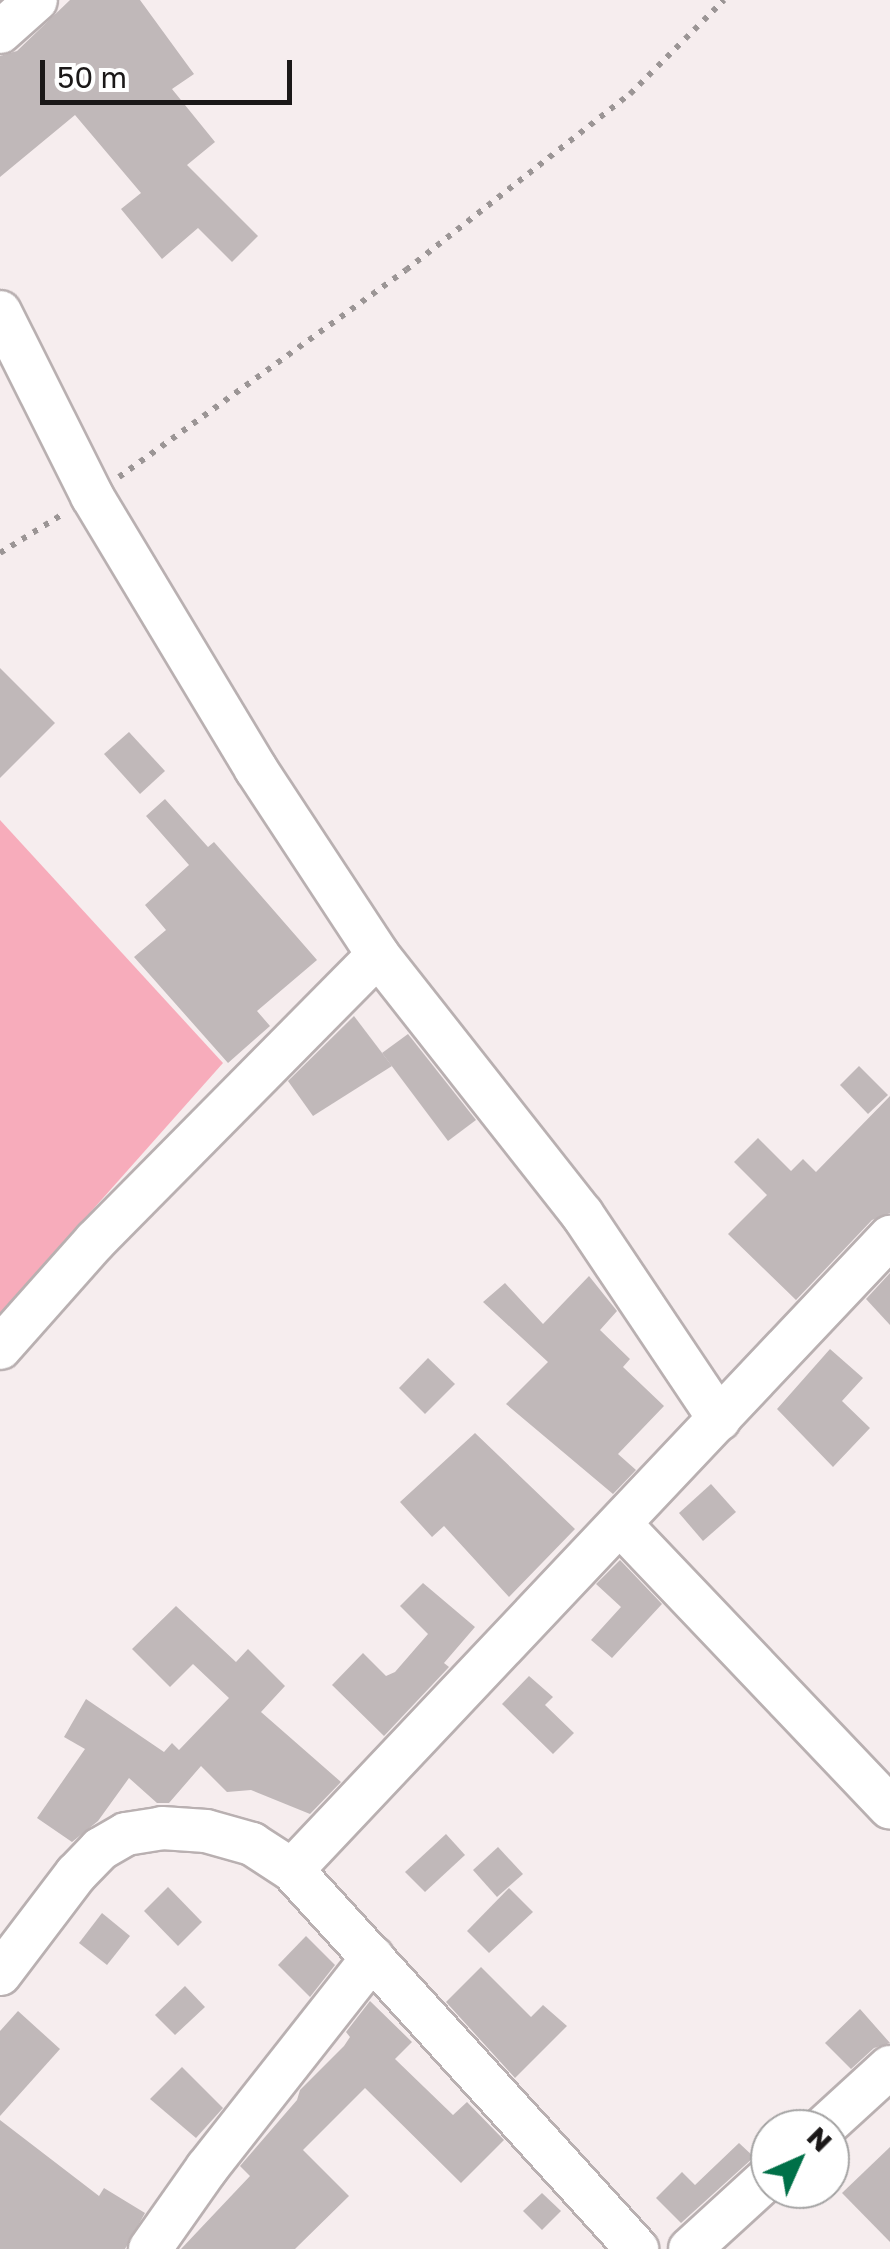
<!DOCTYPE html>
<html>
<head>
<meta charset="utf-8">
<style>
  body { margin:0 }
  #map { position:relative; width:890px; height:2249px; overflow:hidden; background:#f6edee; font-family:"Golos Text",sans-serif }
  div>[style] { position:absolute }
  .green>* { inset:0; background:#f7acbb }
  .building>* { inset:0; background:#c0b8b9 }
  .path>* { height:6px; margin-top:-3px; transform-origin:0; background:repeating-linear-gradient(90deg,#9b9595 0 5px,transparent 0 13px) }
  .roads { filter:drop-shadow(2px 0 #b9b0b1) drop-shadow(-2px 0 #b9b0b1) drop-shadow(0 2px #b9b0b1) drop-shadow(0 -2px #b9b0b1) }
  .minor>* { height:42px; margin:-21px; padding:0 21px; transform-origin:21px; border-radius:21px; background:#fff }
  span { translate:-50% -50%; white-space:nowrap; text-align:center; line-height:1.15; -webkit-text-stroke:8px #fff; paint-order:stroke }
  .north { position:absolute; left:750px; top:2109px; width:100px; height:100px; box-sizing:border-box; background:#fff; border:2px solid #a4a3a3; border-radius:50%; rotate:45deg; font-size:28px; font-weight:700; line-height:40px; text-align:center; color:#1b1818 }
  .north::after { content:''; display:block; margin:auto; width:35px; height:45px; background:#007048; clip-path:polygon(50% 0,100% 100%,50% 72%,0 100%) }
  .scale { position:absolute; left:40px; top:60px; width:252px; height:45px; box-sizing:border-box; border:5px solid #1b1818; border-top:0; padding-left:12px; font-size:30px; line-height:35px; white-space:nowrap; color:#1b1818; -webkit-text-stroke:8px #fff; paint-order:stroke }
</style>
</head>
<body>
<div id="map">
  <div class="green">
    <i style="clip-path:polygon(0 820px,223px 1063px,0 1314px)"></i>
  </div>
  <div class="building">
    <i style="clip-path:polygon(70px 0,140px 0,194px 74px,172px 89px,215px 142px,187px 165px,258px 236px,232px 262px,198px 228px,162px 259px,121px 209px,141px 193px,75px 115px,0 177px,0 56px,17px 51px)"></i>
    <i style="clip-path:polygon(0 668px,55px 723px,0 778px)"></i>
    <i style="clip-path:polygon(129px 732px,165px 771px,140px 794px,104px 754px)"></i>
    <i style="clip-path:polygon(165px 799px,208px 847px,214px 842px,317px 960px,257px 1011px,270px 1026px,228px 1063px,134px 957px,166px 930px,145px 905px,189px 865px,146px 816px)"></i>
    <i style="clip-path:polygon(354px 1016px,392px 1066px,313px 1116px,288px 1081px)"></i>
    <i style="clip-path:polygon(408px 1034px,476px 1120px,448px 1141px,382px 1053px)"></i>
    <i style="clip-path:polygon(859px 1066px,888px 1095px,868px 1114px,840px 1085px)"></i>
    <i style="clip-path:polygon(890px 1096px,890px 1213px,872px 1220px,796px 1300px,728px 1234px,767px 1195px,734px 1162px,758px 1138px,791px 1171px,803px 1159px,816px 1172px)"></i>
    <i style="clip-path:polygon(890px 1273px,890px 1325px,866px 1299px)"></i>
    <i style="clip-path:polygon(589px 1276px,617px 1311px,600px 1330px,630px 1359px,623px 1367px,664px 1406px,618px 1454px,636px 1470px,613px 1494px,506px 1404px,548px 1362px,483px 1302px,505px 1283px,543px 1324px)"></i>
    <i style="clip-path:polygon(830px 1349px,863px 1378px,842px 1401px,870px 1428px,833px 1467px,777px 1409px)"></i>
    <i style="clip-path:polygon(428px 1358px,455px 1384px,425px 1414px,399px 1388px)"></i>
    <i style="clip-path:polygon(475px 1433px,575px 1529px,509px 1597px,444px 1526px,432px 1537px,400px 1502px)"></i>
    <i style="clip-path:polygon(711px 1484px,736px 1512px,703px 1541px,679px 1513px)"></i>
    <i style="clip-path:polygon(620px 1560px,662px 1604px,612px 1658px,591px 1640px,621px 1607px,596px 1584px)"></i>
    <i style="clip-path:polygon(423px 1583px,475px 1627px,444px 1663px,449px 1667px,384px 1736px,332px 1685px,363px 1653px,386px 1676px,395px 1672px,428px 1634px,400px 1606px)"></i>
    <i style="clip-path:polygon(176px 1606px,236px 1662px,248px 1649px,285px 1686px,261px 1712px,341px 1782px,310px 1814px,251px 1790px,227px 1792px,201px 1766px,169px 1803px,157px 1803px,129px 1778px,98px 1821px,72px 1842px,37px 1818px,85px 1749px,64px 1737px,86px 1699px,164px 1752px,172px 1743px,179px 1750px,229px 1698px,193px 1664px,170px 1687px,132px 1649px)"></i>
    <i style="clip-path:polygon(529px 1676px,553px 1697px,545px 1705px,574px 1733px,553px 1754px,502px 1704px)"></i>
    <i style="clip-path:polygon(446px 1834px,465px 1855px,425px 1892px,405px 1872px)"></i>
    <i style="clip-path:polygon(498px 1847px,523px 1874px,497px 1897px,473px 1870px)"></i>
    <i style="clip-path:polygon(168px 1887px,202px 1922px,178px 1946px,144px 1911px)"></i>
    <i style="clip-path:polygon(509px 1888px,533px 1912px,489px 1953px,467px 1931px)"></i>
    <i style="clip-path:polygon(102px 1913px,130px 1936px,107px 1965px,79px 1943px)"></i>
    <i style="clip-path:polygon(306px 1936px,335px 1965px,310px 1997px,278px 1965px)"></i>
    <i style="clip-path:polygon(481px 1967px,531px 2017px,543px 2005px,567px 2026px,515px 2078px,446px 2002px)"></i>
    <i style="clip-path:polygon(185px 1986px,205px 2007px,175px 2035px,155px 2015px)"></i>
    <i style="clip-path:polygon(370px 2001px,412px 2042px,395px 2059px,453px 2115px,467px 2102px,504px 2140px,461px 2183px,365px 2088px,303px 2150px,349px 2196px,295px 2249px,181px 2249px,250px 2176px,240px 2166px,297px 2100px,300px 2090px,344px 2046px,350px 2037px,346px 2032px)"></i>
    <i style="clip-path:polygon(860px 2009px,890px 2043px,874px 2048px,851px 2069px,825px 2043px)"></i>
    <i style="clip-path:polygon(18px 2011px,60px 2049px,0 2116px,0 2031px)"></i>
    <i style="clip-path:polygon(182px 2067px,223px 2108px,196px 2138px,150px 2099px)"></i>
    <i style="clip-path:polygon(0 2120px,99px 2196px,104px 2188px,145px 2213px,125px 2249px,0 2249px)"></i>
    <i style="clip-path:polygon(739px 2143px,754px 2157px,681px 2223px,656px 2198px,682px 2172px,695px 2185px)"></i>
    <i style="clip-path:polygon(890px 2147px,890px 2242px,842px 2193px)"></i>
    <i style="clip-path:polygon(542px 2193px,561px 2211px,542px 2230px,523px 2211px)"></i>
  </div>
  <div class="path">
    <i style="left:119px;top:477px;width:354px;rotate:-35.8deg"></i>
    <i style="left:406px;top:270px;width:285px;rotate:-38.2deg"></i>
    <i style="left:630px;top:94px;width:133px;rotate:-45deg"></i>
    <i style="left:0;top:553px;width:74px;rotate:-31.8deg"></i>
  </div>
  <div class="roads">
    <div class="minor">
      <i style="left:0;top:32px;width:48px;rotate:-41.6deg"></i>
      <i style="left:0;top:312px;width:206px;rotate:63.4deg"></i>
      <i style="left:92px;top:496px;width:318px;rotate:59deg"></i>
      <i style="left:256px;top:769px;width:222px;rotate:56.7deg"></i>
      <i style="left:378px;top:955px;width:330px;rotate:51.8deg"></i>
      <i style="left:582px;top:1214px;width:247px;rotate:56.2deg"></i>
      <i style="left:0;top:1348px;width:143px;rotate:-48.4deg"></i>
      <i style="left:95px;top:1241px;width:402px;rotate:-45.3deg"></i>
      <i style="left:621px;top:1525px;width:390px;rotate:46.4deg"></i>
      <i style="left:292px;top:1870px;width:871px;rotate:-46.63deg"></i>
      <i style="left:0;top:1974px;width:126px;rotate:-52.8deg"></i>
      <i style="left:76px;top:1874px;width:35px;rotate:-46deg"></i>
      <i style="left:100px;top:1849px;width:30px;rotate:-30deg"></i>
      <i style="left:126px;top:1834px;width:36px;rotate:-9deg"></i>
      <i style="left:162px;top:1828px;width:44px;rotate:3.9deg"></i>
      <i style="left:206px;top:1831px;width:48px;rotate:15.8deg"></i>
      <i style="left:252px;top:1844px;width:48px;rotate:33deg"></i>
      <i style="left:292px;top:1870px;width:513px;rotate:47.69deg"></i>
      <i style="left:822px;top:2129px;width:92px;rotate:-42.4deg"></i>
      <i style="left:150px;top:2249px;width:99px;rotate:-54.9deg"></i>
      <i style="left:207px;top:2168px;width:268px;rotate:-51.8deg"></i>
      <i style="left:690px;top:2249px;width:108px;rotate:-42.4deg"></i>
    </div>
  </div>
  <div class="north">N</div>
  <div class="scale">50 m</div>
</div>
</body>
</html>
